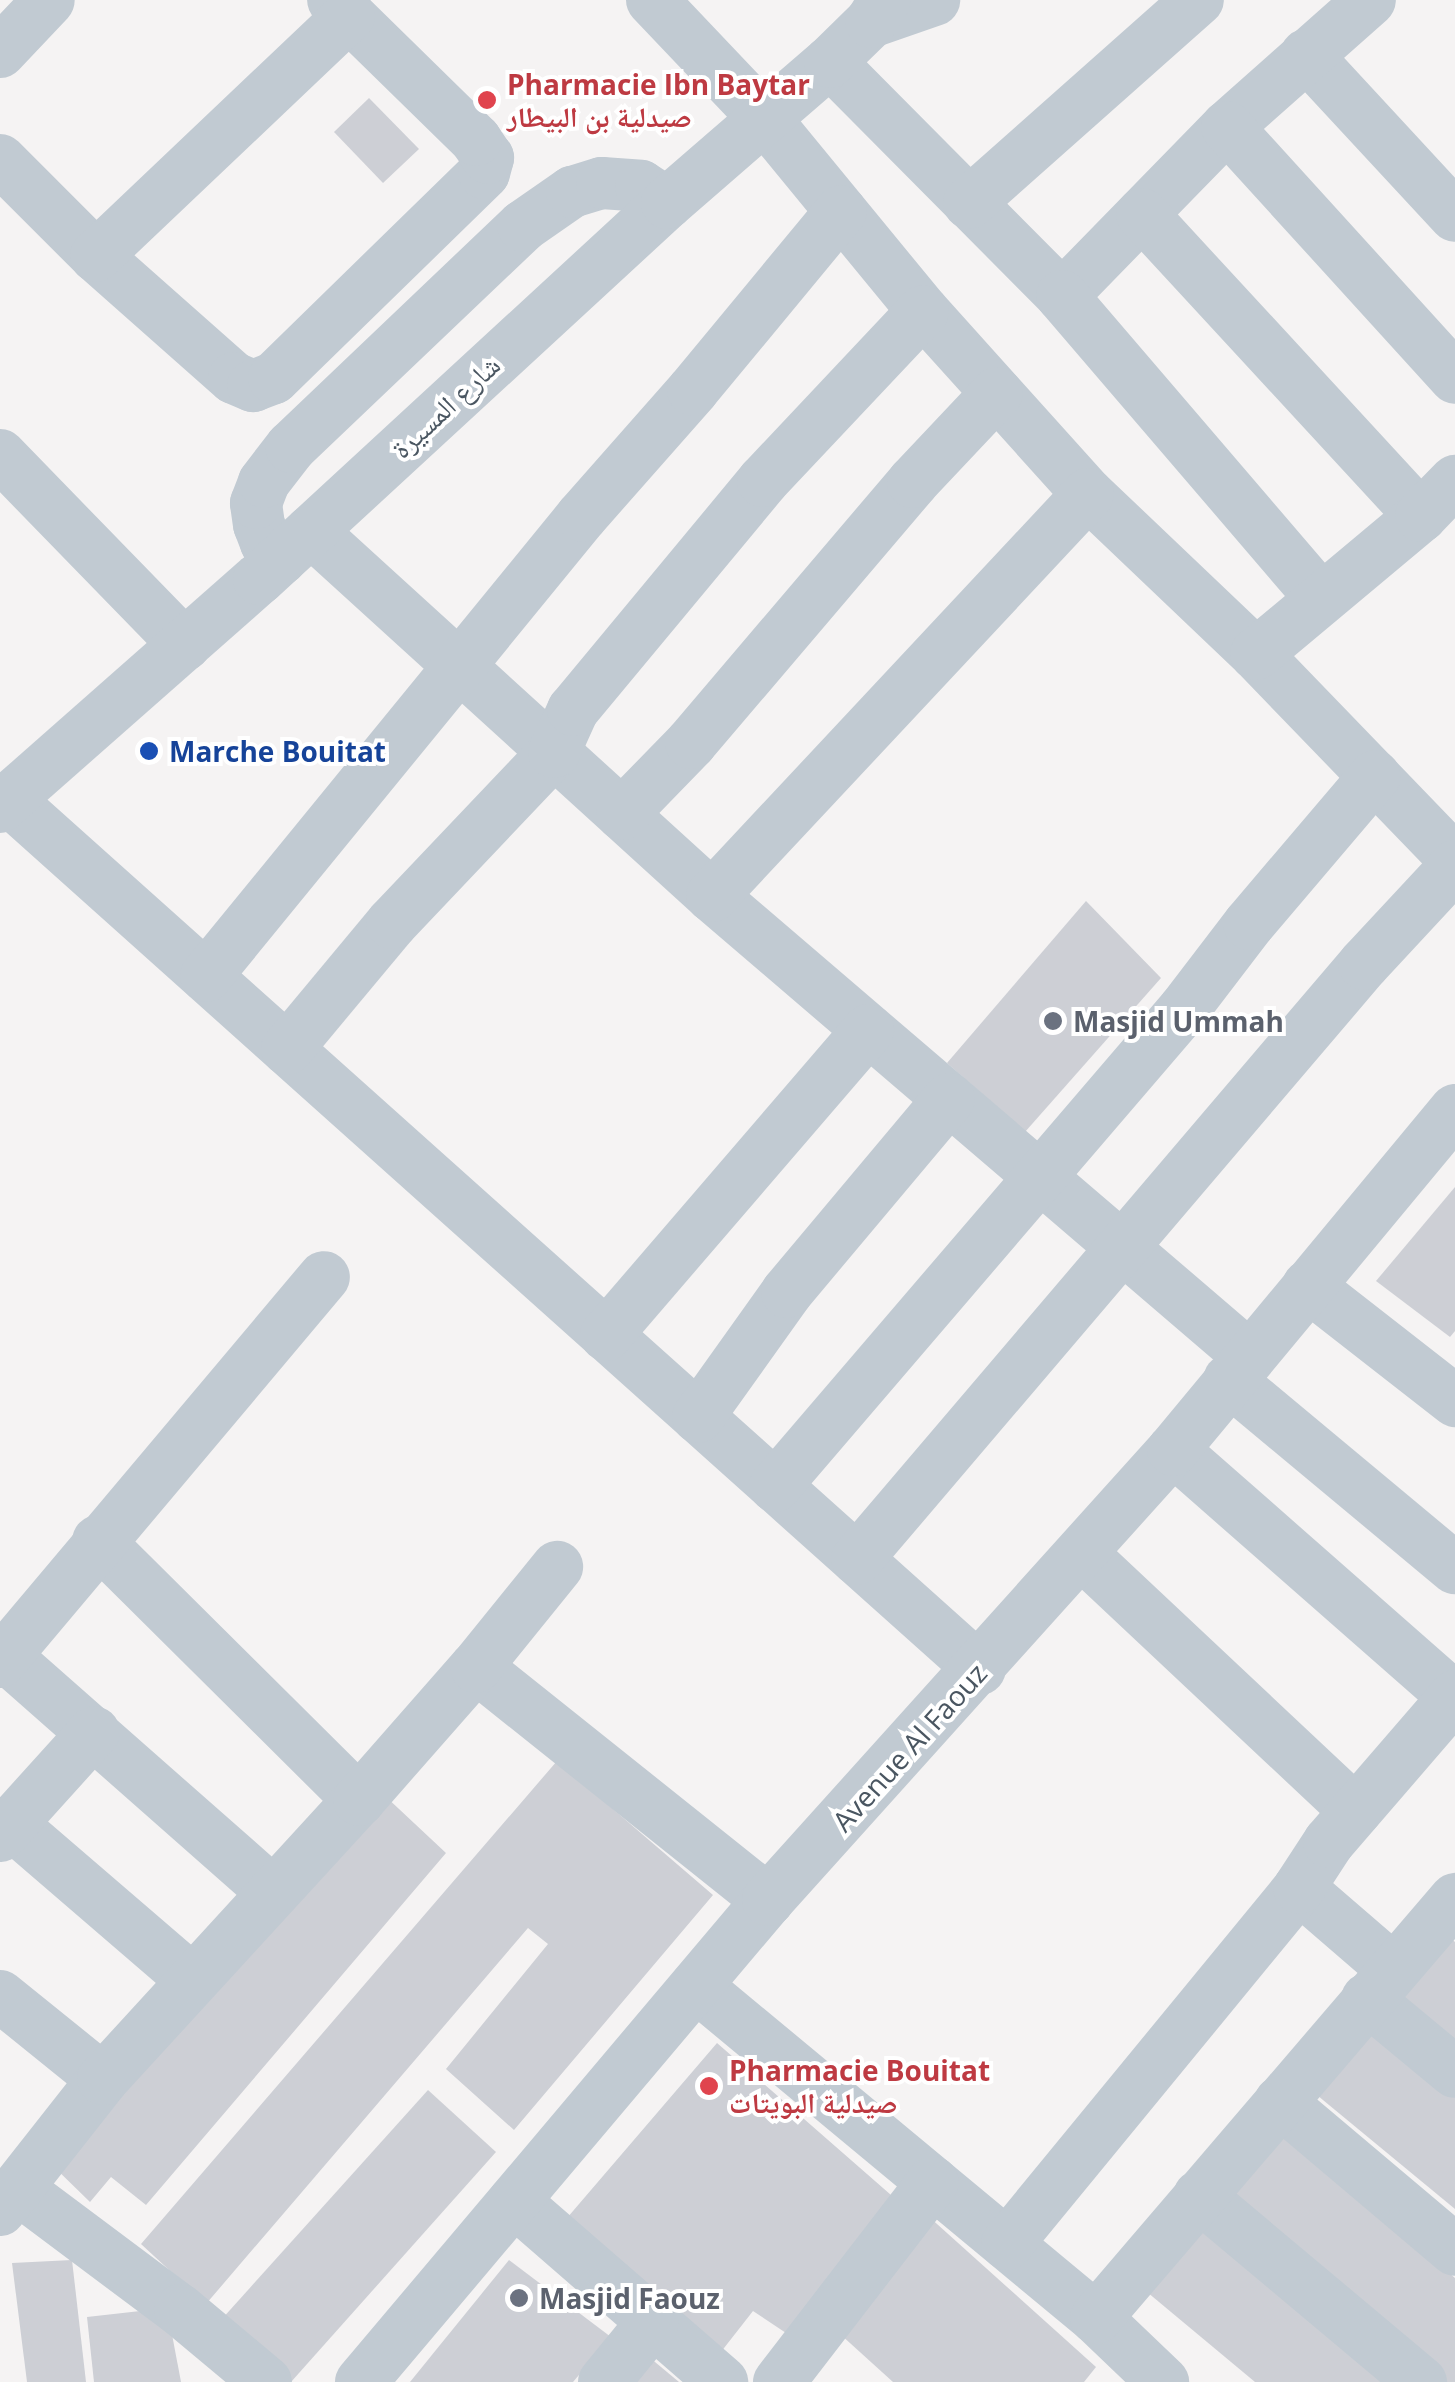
<!DOCTYPE html>
<html>
<head>
<meta charset="utf-8">
<style>
  body { margin:0 }
  #map { position:relative; width:1455px; height:2382px; overflow:hidden; background:#f5f3f3; font-family:"Open Sans","Noto Naskh Arabic",sans-serif }
  div>[style] { position:absolute }
  .building>* { inset:0; background:#cdcfd5 }
  .minor>* { height:52px; margin:-26px; padding:0 26px; transform-origin:26px; border-radius:26px; background:#c1cad2 }
  .dots>* { width:28px; height:28px; translate:-50% -50%; box-sizing:border-box; border:5px solid #fff; border-radius:50% }
  span { translate:-50% -50%; white-space:nowrap; text-align:center; line-height:1.15; -webkit-text-stroke:8px #fff; paint-order:stroke }
  .health-label { font-size:28px; color:#be3a42; font-weight:700 }
  .left { translate:0 -50%; text-align:left }
  .street-label { font-size:28px; color:#4a5661 }
  .transit-label { font-size:28px; color:#164399; font-weight:700 }
  .worship-label { font-size:28px; color:#5b616d; font-weight:700 }
</style>
</head>
<body>
<div id="map">
  <div class="building">
    <i style="clip-path:polygon(369px 98px,419px 149px,383px 183px,334px 132px)"></i>
    <i style="clip-path:polygon(1086px 901px,1161px 978px,1025px 1132px,947px 1063px)"></i>
    <i style="clip-path:polygon(1455px 1187px,1455px 1331px,1450px 1337px,1376px 1281px)"></i>
    <i style="clip-path:polygon(557px 1761px,713px 1895px,514px 2130px,446px 2069px,548px 1944px,528px 1928px,206px 2304px,141px 2244px)"></i>
    <i style="clip-path:polygon(383px 1794px,446px 1853px,146px 2205px,111px 2177px,90px 2202px,49px 2162px)"></i>
    <i style="clip-path:polygon(1438px 1927px,1455px 1942px,1455px 2061px,1379px 1995px)"></i>
    <i style="clip-path:polygon(1364px 2016px,1455px 2091px,1455px 2209px,1306px 2086px)"></i>
    <i style="clip-path:polygon(717px 2043px,899px 2202px,789px 2335px,753px 2311px,717px 2357px,561px 2225px)"></i>
    <i style="clip-path:polygon(428px 2090px,496px 2152px,291px 2382px,221px 2320px)"></i>
    <i style="clip-path:polygon(1271px 2123px,1455px 2278px,1455px 2382px,1433px 2382px,1210px 2195px)"></i>
    <i style="clip-path:polygon(1203px 2213px,1405px 2382px,1255px 2382px,1141px 2287px)"></i>
    <i style="clip-path:polygon(927px 2215px,1096px 2367px,1084px 2382px,893px 2382px,840px 2334px)"></i>
    <i style="clip-path:polygon(72px 2260px,86px 2382px,27px 2382px,12px 2263px)"></i>
    <i style="clip-path:polygon(509px 2260px,611px 2337px,573px 2382px,410px 2382px)"></i>
    <i style="clip-path:polygon(167px 2308px,181px 2382px,94px 2382px,87px 2317px)"></i>
    <i style="clip-path:polygon(649px 2357px,679px 2382px,628px 2382px)"></i>
  </div>
  <div class="minor">
    <i style="left:652px;top:0;width:166px;rotate:46.5deg"></i>
    <i style="left:766px;top:120px;width:247px;rotate:50.6deg"></i>
    <i style="left:923px;top:311px;width:246px;rotate:48deg"></i>
    <i style="left:1088px;top:494px;width:232px;rotate:43.6deg"></i>
    <i style="left:1256px;top:654px;width:286px;rotate:46deg"></i>
    <i style="left:871px;top:22px;width:67px;rotate:-19.2deg"></i>
    <i style="left:0;top:52px;width:71px;rotate:-46.7deg"></i>
    <i style="left:1306px;top:55px;width:219px;rotate:47.2deg"></i>
    <i style="left:830px;top:62px;width:330px;rotate:45.2deg"></i>
    <i style="left:1062px;top:296px;width:236px;rotate:-45.7deg"></i>
    <i style="left:1227px;top:127px;width:191px;rotate:-41.6deg"></i>
    <i style="left:1227px;top:127px;width:339px;rotate:47.7deg"></i>
    <i style="left:0;top:160px;width:136px;rotate:45deg"></i>
    <i style="left:96px;top:256px;width:184px;rotate:41.5deg"></i>
    <i style="left:234px;top:378px;width:21px;rotate:23deg"></i>
    <i style="left:253px;top:386px;width:22px;rotate:-21deg"></i>
    <i style="left:274px;top:378px;width:293px;rotate:-44.3deg"></i>
    <i style="left:484px;top:173px;width:16px;rotate:-75deg"></i>
    <i style="left:488px;top:158px;width:22px;rotate:-124deg"></i>
    <i style="left:476px;top:140px;width:200px;rotate:-135.6deg"></i>
    <i style="left:969px;top:203px;width:306px;rotate:-41.6deg"></i>
    <i style="left:1142px;top:214px;width:411px;rotate:47.3deg"></i>
    <i style="left:96px;top:256px;width:349px;rotate:-43.5deg"></i>
    <i style="left:1062px;top:296px;width:398px;rotate:49.4deg"></i>
    <i style="left:0;top:455px;width:265px;rotate:45.8deg"></i>
    <i style="left:311px;top:531px;width:542px;rotate:42.31deg"></i>
    <i style="left:712px;top:896px;width:707px;rotate:40.58deg"></i>
    <i style="left:281px;top:559px;width:22px;rotate:-133deg"></i>
    <i style="left:266px;top:543px;width:19px;rotate:-111deg"></i>
    <i style="left:259px;top:525px;width:22px;rotate:-98deg"></i>
    <i style="left:256px;top:503px;width:22px;rotate:-69deg"></i>
    <i style="left:264px;top:482px;width:44px;rotate:-52.4deg"></i>
    <i style="left:291px;top:447px;width:320px;rotate:-43.6deg"></i>
    <i style="left:523px;top:226px;width:60px;rotate:-34.8deg"></i>
    <i style="left:572px;top:192px;width:31px;rotate:-17deg"></i>
    <i style="left:602px;top:183px;width:39px;rotate:4deg"></i>
    <i style="left:641px;top:186px;width:31px;rotate:33deg"></i>
    <i style="left:1256px;top:654px;width:215px;rotate:-39.9deg"></i>
    <i style="left:1421px;top:516px;width:49px;rotate:-45.8deg"></i>
    <i style="left:9px;top:800px;width:1303px;rotate:41.83deg"></i>
    <i style="left:0;top:807px;width:345px;rotate:-41.4deg"></i>
    <i style="left:259px;top:579px;width:555px;rotate:-42.66deg"></i>
    <i style="left:667px;top:203px;width:216px;rotate:-40.9deg"></i>
    <i style="left:830px;top:62px;width:57px;rotate:-44.3deg"></i>
    <i style="left:871px;top:22px;width:26px;rotate:-58deg"></i>
    <i style="left:622px;top:814px;width:99px;rotate:-45.8deg"></i>
    <i style="left:691px;top:743px;width:343px;rotate:-49.6deg"></i>
    <i style="left:913px;top:482px;width:122px;rotate:-46.7deg"></i>
    <i style="left:712px;top:896px;width:550px;rotate:-46.91deg"></i>
    <i style="left:206px;top:976px;width:594px;rotate:-50.74deg"></i>
    <i style="left:582px;top:516px;width:168px;rotate:-48.6deg"></i>
    <i style="left:693px;top:390px;width:232px;rotate:-50.4deg"></i>
    <i style="left:287px;top:1049px;width:164px;rotate:-50.2deg"></i>
    <i style="left:392px;top:923px;width:236px;rotate:-46.5deg"></i>
    <i style="left:554px;top:752px;width:46px;rotate:-65.7deg"></i>
    <i style="left:573px;top:710px;width:298px;rotate:-50.3deg"></i>
    <i style="left:763px;top:481px;width:233px;rotate:-46.7deg"></i>
    <i style="left:1308px;top:1286px;width:187px;rotate:38deg"></i>
    <i style="left:606px;top:1335px;width:402px;rotate:-49.3deg"></i>
    <i style="left:1229px;top:1380px;width:294px;rotate:39.8deg"></i>
    <i style="left:698px;top:1417px;width:153px;rotate:-54.5deg"></i>
    <i style="left:787px;top:1292px;width:252px;rotate:-50deg"></i>
    <i style="left:1173px;top:1450px;width:374px;rotate:41.3deg"></i>
    <i style="left:775px;top:1486px;width:628px;rotate:-49.39deg"></i>
    <i style="left:1184px;top:1009px;width:107px;rotate:-52.6deg"></i>
    <i style="left:1249px;top:924px;width:194px;rotate:-49.6deg"></i>
    <i style="left:98px;top:1541px;width:368px;rotate:44.8deg"></i>
    <i style="left:1083px;top:1555px;width:374px;rotate:43.2deg"></i>
    <i style="left:857px;top:1559px;width:782px;rotate:-49.57deg"></i>
    <i style="left:1364px;top:964px;width:134px;rotate:-47.1deg"></i>
    <i style="left:5px;top:1656px;width:356px;rotate:41.4deg"></i>
    <i style="left:0;top:1662px;width:503px;rotate:-49.92deg"></i>
    <i style="left:476px;top:1667px;width:374px;rotate:38.6deg"></i>
    <i style="left:11px;top:1824px;width:238px;rotate:40.7deg"></i>
    <i style="left:0;top:1836px;width:140px;rotate:-47.9deg"></i>
    <i style="left:1299px;top:1888px;width:124px;rotate:40.8deg"></i>
    <i style="left:696px;top:1986px;width:520px;rotate:39.69deg"></i>
    <i style="left:1096px;top:2318px;width:93px;rotate:43.7deg"></i>
    <i style="left:0;top:1996px;width:132px;rotate:38.9deg"></i>
    <i style="left:1367px;top:1999px;width:114px;rotate:39.7deg"></i>
    <i style="left:1280px;top:2102px;width:229px;rotate:40.2deg"></i>
    <i style="left:18px;top:2189px;width:202px;rotate:36.8deg"></i>
    <i style="left:180px;top:2310px;width:112px;rotate:39.9deg"></i>
    <i style="left:1199px;top:2196px;width:290px;rotate:40deg"></i>
    <i style="left:514px;top:2201px;width:276px;rotate:41deg"></i>
    <i style="left:0;top:2210px;width:167px;rotate:-51.8deg"></i>
    <i style="left:103px;top:2079px;width:379px;rotate:-47.5deg"></i>
    <i style="left:359px;top:1800px;width:177px;rotate:-48.7deg"></i>
    <i style="left:476px;top:1667px;width:129px;rotate:-51deg"></i>
    <i style="left:1007px;top:2244px;width:460px;rotate:-50.6deg"></i>
    <i style="left:1299px;top:1888px;width:55px;rotate:-56.9deg"></i>
    <i style="left:1329px;top:1842px;width:193px;rotate:-49.2deg"></i>
    <i style="left:1096px;top:2318px;width:552px;rotate:-49.41deg"></i>
    <i style="left:361px;top:2382px;width:631px;rotate:-49.82deg"></i>
    <i style="left:768px;top:1900px;width:605px;rotate:-48.01deg"></i>
    <i style="left:1173px;top:1450px;width:442px;rotate:-50.3deg"></i>
    <i style="left:604px;top:2382px;width:77px;rotate:-50.8deg"></i>
    <i style="left:779px;top:2382px;width:252px;rotate:-52.4deg"></i>
  </div>
  <div class="dots">
    <i style="left:487px;top:100px;background:#e0444e"></i>
    <i style="left:149px;top:751px;background:#1a4fb4"></i>
    <i style="left:1053px;top:1021px;background:#6b7280"></i>
    <i style="left:709px;top:2086px;background:#e0444e"></i>
    <i style="left:519px;top:2298px;background:#6b7280"></i>
  </div>
  <div class="health-label">
    <span class="left" style="left:507px;top:100px">Pharmacie Ibn Baytar<br>صيدلية بن البيطار</span>
    <span class="left" style="left:729px;top:2086px">Pharmacie Bouitat<br>صيدلية البويتات</span>
  </div>
  <div class="street-label">
    <span style="left:445px;top:406px;rotate:-43deg">شارع المسيرة</span>
    <span style="left:909px;top:1747px;rotate:-48deg">Avenue Al Faouz</span>
  </div>
  <div class="transit-label">
    <span class="left" style="left:169px;top:751px">Marche Bouitat</span>
  </div>
  <div class="worship-label">
    <span class="left" style="left:1073px;top:1021px">Masjid Ummah</span>
    <span class="left" style="left:539px;top:2298px">Masjid Faouz</span>
  </div>
</div>
</body>
</html>
